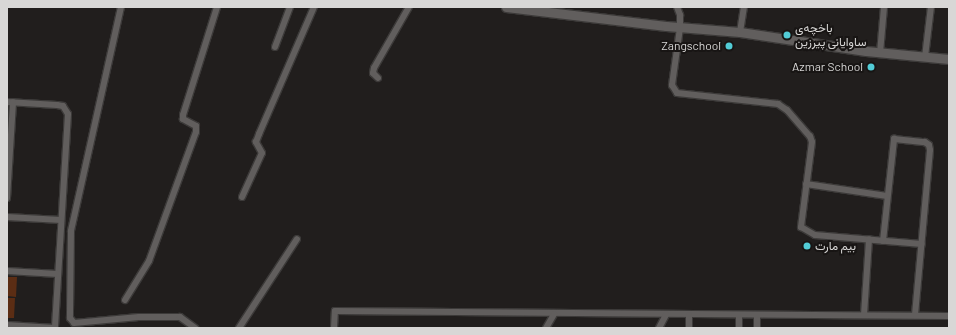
<!DOCTYPE html>
<html>
<head>
<meta charset="utf-8">
<style>
  body { margin:0 }
  #map { position:relative; width:956px; height:335px; overflow:hidden; background:#211e1d; font-family:Barlow,Vazirmatn,sans-serif }
  div>[style] { position:absolute }
  .green>* { inset:0; background:#5b2d14 }
  .roads { filter:drop-shadow(1px 0 #3c3a39) drop-shadow(-1px 0 #3c3a39) drop-shadow(0 1px #3c3a39) drop-shadow(0 -1px #3c3a39) }
  .street>* { height:6px; margin:-3px; padding:0 3px; transform-origin:3px; border-radius:3px; background:#615e5d }
  .secondary>* { height:9px; margin:-4.5px; padding:0 4.5px; transform-origin:4.5px; border-radius:4.5px; background:#615e5d }
  .dots>* { width:11px; height:11px; translate:-50% -50%; box-sizing:border-box; border:2px solid #181514; border-radius:50% }
  span { translate:-50% -50%; white-space:nowrap; text-align:center; line-height:1.15; -webkit-text-stroke:4px #181514; paint-order:stroke }
  .poi-label { font-size:12px; color:#d8d7d6 }
  .left { translate:0 -50%; text-align:left }
  .right { translate:-100% -50%; text-align:right }
  .frame { position:absolute; inset:0; border:8px solid #d8d7d6; pointer-events:none }
</style>
</head>
<body>
<div id="map">
  <div class="green">
    <i style="clip-path:polygon(7px 277px,17px 277px,16px 297px,7px 296px)"></i>
    <i style="clip-path:polygon(7px 298px,15px 298px,14px 318px,7px 318px)"></i>
  </div>
  <div class="roads">
    <div class="street">
      <i style="left:121px;top:7px;width:230px;rotate:102.6deg"></i>
      <i style="left:71px;top:231px;width:87px;rotate:90.7deg"></i>
      <i style="left:70px;top:318px;width:6px;rotate:51deg"></i>
      <i style="left:74px;top:323px;width:65px;rotate:-5.3deg"></i>
      <i style="left:139px;top:317px;width:41px"></i>
      <i style="left:180px;top:317px;width:19px;rotate:36deg"></i>
      <i style="left:677px;top:7px;width:9px;rotate:69deg"></i>
      <i style="left:680px;top:15px;width:13px;rotate:90deg"></i>
      <i style="left:680px;top:28px;width:58px;rotate:98deg"></i>
      <i style="left:672px;top:85px;width:9px;rotate:58deg"></i>
      <i style="left:677px;top:93px;width:102px;rotate:6.2deg"></i>
      <i style="left:778px;top:104px;width:11px;rotate:34deg"></i>
      <i style="left:787px;top:110px;width:35px;rotate:49deg"></i>
      <i style="left:810px;top:136px;width:6px;rotate:72deg"></i>
      <i style="left:812px;top:142px;width:86px;rotate:97.4deg"></i>
      <i style="left:801px;top:227px;width:16px;rotate:30deg"></i>
      <i style="left:815px;top:235px;width:107px;rotate:4.8deg"></i>
      <i style="left:740px;top:32px;width:25px;rotate:-81deg"></i>
      <i style="left:275px;top:47px;width:43px;rotate:-69.4deg"></i>
      <i style="left:880px;top:53px;width:46px;rotate:-85deg"></i>
      <i style="left:925px;top:57px;width:50px;rotate:-83.2deg"></i>
      <i style="left:378px;top:78px;width:7px;rotate:-135deg"></i>
      <i style="left:373px;top:73px;width:5px;rotate:-79deg"></i>
      <i style="left:374px;top:68px;width:70px;rotate:-60.2deg"></i>
      <i style="left:7px;top:102px;width:50px;rotate:3.4deg"></i>
      <i style="left:57px;top:105px;width:6px;rotate:9deg"></i>
      <i style="left:63px;top:106px;width:9px;rotate:58deg"></i>
      <i style="left:68px;top:114px;width:214px;rotate:93.5deg"></i>
      <i style="left:806px;top:184px;width:82px;rotate:8.4deg"></i>
      <i style="left:242px;top:197px;width:48px;rotate:-65.6deg"></i>
      <i style="left:262px;top:153px;width:13px;rotate:-119deg"></i>
      <i style="left:256px;top:142px;width:9px;rotate:-69deg"></i>
      <i style="left:259px;top:134px;width:138px;rotate:-66.6deg"></i>
      <i style="left:7px;top:198px;width:96px;rotate:-86.4deg"></i>
      <i style="left:7px;top:217px;width:54px;rotate:3.2deg"></i>
      <i style="left:883px;top:241px;width:103px;rotate:-83.8deg"></i>
      <i style="left:894px;top:139px;width:31px;rotate:6deg"></i>
      <i style="left:925px;top:142px;width:5px;rotate:37deg"></i>
      <i style="left:929px;top:145px;width:5px;rotate:79deg"></i>
      <i style="left:930px;top:150px;width:166px;rotate:95.2deg"></i>
      <i style="left:7px;top:271px;width:51px;rotate:3.4deg"></i>
      <i style="left:125px;top:300px;width:46px;rotate:-58.4deg"></i>
      <i style="left:149px;top:261px;width:137px;rotate:-70deg"></i>
      <i style="left:196px;top:132px;width:6px;rotate:-90deg"></i>
      <i style="left:196px;top:126px;width:15px;rotate:-152deg"></i>
      <i style="left:183px;top:119px;width:4px;rotate:-90deg"></i>
      <i style="left:183px;top:115px;width:113px;rotate:-72.5deg"></i>
      <i style="left:739px;top:315px;width:13px;rotate:90deg"></i>
      <i style="left:757px;top:315px;width:13px;rotate:90deg"></i>
      <i style="left:864px;top:315px;width:76px;rotate:-86.2deg"></i>
      <i style="left:7px;top:325px;width:48px;rotate:3.6deg"></i>
      <i style="left:239px;top:328px;width:106px;rotate:-56.9deg"></i>
      <i style="left:334px;top:328px;width:17px;rotate:-87deg"></i>
      <i style="left:335px;top:311px;width:614px;rotate:0.47deg"></i>
      <i style="left:546px;top:328px;width:16px;rotate:-60deg"></i>
      <i style="left:659px;top:328px;width:15px;rotate:-62deg"></i>
      <i style="left:689px;top:328px;width:13px;rotate:-90deg"></i>
    </div>
    <div class="secondary">
      <i style="left:506px;top:7px;width:161px;rotate:6.8deg"></i>
      <i style="left:666px;top:26px;width:74px;rotate:4.6deg"></i>
      <i style="left:740px;top:32px;width:127px;rotate:8.6deg"></i>
      <i style="left:866px;top:51px;width:83px;rotate:5.5deg"></i>
    </div>
  </div>
  <div class="dots">
    <i style="left:787px;top:35px;background:#52ccd6"></i>
    <i style="left:729px;top:46px;background:#52ccd6"></i>
    <i style="left:871px;top:67px;background:#52ccd6"></i>
    <i style="left:807px;top:246px;background:#52ccd6"></i>
  </div>
  <div class="poi-label">
    <span class="left" style="left:795px;top:35px">باخچەی<br>ساوایانی پیرزین</span>
    <span class="right" style="left:721px;top:46px">Zangschool</span>
    <span class="right" style="left:863px;top:67px">Azmar School</span>
    <span class="left" style="left:815px;top:246px">بیم مارت</span>
  </div>
  <div class="frame"></div>
</div>
</body>
</html>
